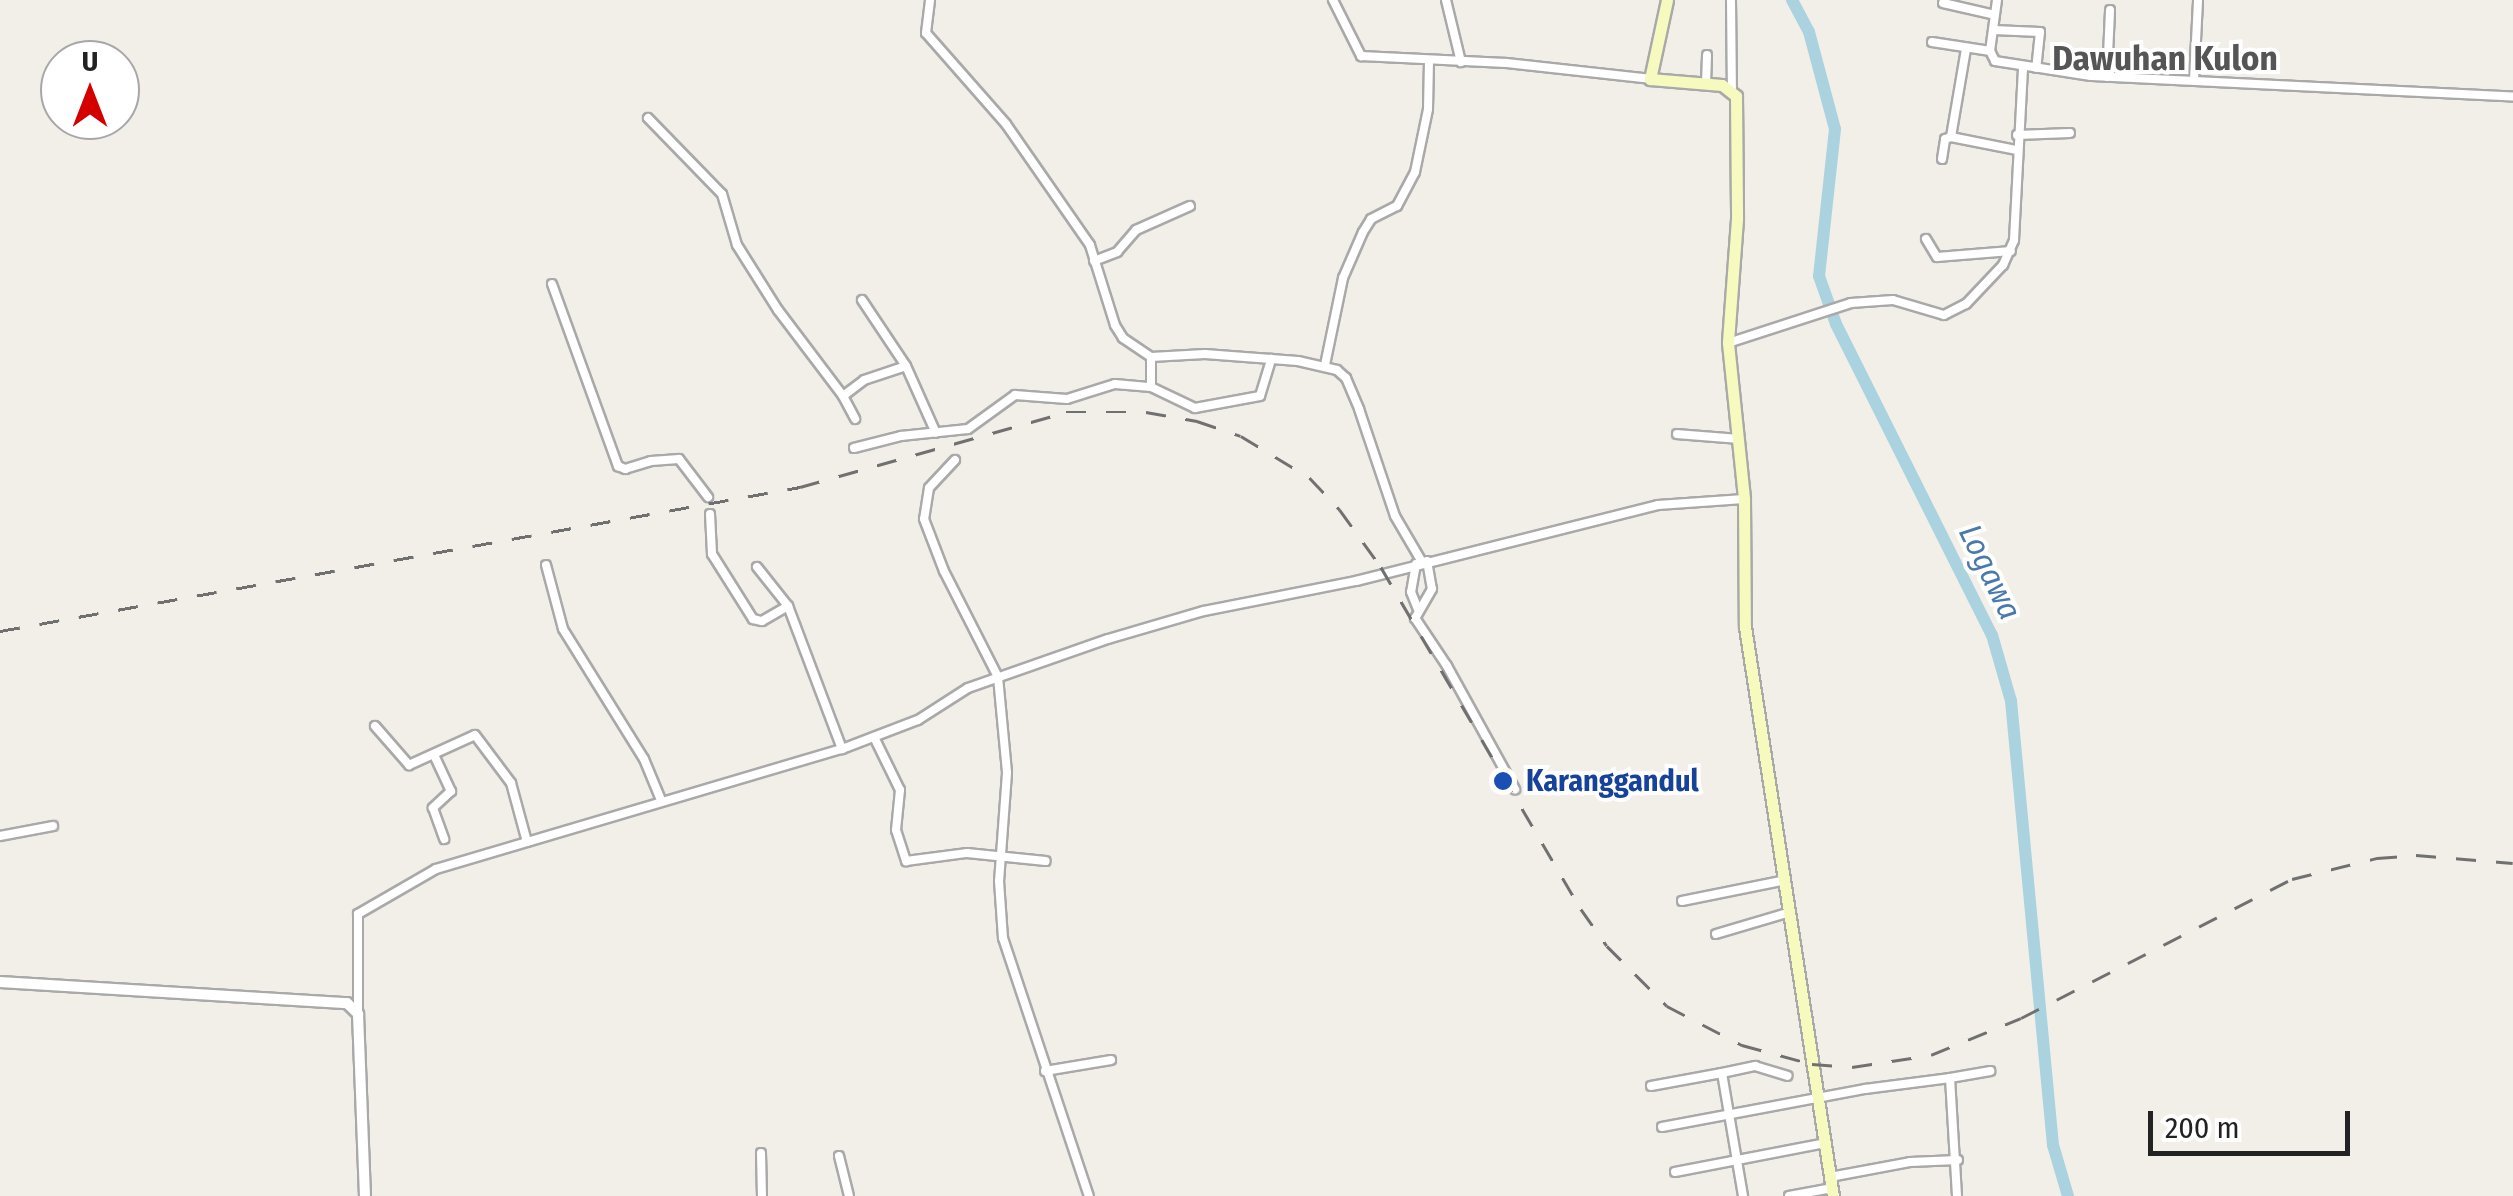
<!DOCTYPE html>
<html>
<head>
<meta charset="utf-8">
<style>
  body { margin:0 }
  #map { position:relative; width:2513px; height:1196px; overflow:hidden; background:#f2efe9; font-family:"Fira Sans Condensed",sans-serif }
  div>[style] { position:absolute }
  .river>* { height:12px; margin:-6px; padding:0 6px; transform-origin:6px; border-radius:6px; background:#aad3df }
  .roads { filter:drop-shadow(2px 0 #a9a9a9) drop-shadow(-2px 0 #a9a9a9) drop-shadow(0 2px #a9a9a9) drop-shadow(0 -2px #a9a9a9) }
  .minor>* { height:8px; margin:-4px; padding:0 4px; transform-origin:4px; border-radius:4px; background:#fff }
  .tertiary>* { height:10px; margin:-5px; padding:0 5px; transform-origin:5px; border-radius:5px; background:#fff }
  .secondary>* { height:11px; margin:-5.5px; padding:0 5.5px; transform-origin:5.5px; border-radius:5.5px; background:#f7fabf }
  .rail>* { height:2.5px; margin-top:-1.25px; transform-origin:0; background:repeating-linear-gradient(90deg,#707070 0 20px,transparent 0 40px) }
  .dots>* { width:28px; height:28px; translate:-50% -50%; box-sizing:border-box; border:5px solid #fff; border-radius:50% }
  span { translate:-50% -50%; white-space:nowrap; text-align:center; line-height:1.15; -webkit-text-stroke:8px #fff; paint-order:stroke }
  .transit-label { font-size:30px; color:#164399; font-weight:700 }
  .left { translate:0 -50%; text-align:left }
  .water-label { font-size:32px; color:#4a7aab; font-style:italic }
  .quarter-label { font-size:35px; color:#555; font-weight:700 }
  .north { position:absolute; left:40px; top:40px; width:100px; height:100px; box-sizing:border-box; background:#fff; border:2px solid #a7a7a7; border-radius:50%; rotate:0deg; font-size:28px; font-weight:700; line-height:40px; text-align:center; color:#222 }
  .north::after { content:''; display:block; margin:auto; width:35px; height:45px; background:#d40000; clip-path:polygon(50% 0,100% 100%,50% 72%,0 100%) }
  .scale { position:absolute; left:2148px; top:1111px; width:202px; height:45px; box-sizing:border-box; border:5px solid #222; border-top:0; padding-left:12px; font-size:30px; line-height:35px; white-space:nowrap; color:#222; -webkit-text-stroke:8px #fff; paint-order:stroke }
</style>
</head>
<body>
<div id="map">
  <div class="river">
    <i style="left:1792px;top:0;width:36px;rotate:62deg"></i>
    <i style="left:1809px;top:32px;width:100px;rotate:75deg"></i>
    <i style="left:1835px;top:129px;width:148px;rotate:96.2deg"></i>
    <i style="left:1819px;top:276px;width:51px;rotate:70.5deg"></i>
    <i style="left:1836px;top:324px;width:348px;rotate:63.4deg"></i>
    <i style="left:1992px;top:635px;width:69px;rotate:73.9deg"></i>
    <i style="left:2011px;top:701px;width:446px;rotate:84.6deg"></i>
    <i style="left:2053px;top:1145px;width:53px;rotate:73.6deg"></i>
  </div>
  <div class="roads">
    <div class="minor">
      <i style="left:1333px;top:0;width:63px;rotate:63.4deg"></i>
      <i style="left:1361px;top:56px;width:145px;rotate:2.8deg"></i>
      <i style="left:1506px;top:63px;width:145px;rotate:6.3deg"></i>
      <i style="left:1446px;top:0;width:64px;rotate:76.4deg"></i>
      <i style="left:1731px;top:0;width:89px;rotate:89.4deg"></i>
      <i style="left:1997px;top:0;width:51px;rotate:97.8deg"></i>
      <i style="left:1990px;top:51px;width:11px;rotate:63deg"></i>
      <i style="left:1995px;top:61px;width:97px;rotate:8.9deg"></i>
      <i style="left:2091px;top:76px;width:423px;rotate:2.8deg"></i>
      <i style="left:1943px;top:3px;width:53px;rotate:13deg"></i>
      <i style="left:1993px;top:30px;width:47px;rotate:2.4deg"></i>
      <i style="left:2040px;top:32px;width:36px;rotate:96deg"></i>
      <i style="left:1932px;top:42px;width:59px;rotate:8.8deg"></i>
      <i style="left:1966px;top:49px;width:89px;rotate:99.7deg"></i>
      <i style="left:1951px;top:137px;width:66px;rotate:11.3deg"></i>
      <i style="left:2107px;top:77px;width:67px;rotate:-87.4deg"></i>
      <i style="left:2194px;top:80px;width:80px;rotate:-87.1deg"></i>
      <i style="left:1706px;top:84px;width:29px;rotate:-88deg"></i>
      <i style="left:648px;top:118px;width:106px;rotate:45.8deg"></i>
      <i style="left:722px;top:194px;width:53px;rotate:73.6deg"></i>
      <i style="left:737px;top:245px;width:77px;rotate:57.8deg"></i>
      <i style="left:778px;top:310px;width:108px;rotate:52.9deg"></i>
      <i style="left:843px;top:396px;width:26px;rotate:-37deg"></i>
      <i style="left:864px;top:380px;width:44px;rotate:-18.4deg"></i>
      <i style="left:2017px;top:135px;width:53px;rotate:-2.2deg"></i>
      <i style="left:1942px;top:159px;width:20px;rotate:-81deg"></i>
      <i style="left:1945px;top:139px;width:6px;rotate:-18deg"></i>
      <i style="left:1926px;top:239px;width:21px;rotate:59deg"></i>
      <i style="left:1937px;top:257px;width:74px;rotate:-4.6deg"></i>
      <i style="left:1094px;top:261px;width:25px;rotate:-21deg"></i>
      <i style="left:1117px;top:252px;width:29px;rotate:-49deg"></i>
      <i style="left:1136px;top:230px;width:59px;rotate:-24deg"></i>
      <i style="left:552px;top:284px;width:194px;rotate:70.1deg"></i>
      <i style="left:618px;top:466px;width:8px;rotate:23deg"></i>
      <i style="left:625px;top:469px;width:27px;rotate:-17deg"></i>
      <i style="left:651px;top:461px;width:28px;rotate:-4deg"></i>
      <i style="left:679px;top:459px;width:48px;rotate:52.7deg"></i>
      <i style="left:862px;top:300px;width:79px;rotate:56.3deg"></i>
      <i style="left:906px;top:366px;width:73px;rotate:65.9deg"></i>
      <i style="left:1728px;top:343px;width:129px;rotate:-18deg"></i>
      <i style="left:1851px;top:303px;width:42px;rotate:-4.1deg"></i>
      <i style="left:1893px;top:300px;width:53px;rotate:16.4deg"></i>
      <i style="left:1944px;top:315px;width:25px;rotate:-27deg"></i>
      <i style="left:1966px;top:304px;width:54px;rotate:-46.5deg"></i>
      <i style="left:2003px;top:265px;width:27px;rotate:-66deg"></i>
      <i style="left:2014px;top:240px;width:174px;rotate:-87deg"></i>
      <i style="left:1151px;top:357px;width:54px;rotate:-3.2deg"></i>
      <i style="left:1205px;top:354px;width:93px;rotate:4.3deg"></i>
      <i style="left:1298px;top:361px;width:40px;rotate:13deg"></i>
      <i style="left:1337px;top:370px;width:12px;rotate:42deg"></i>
      <i style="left:1346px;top:378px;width:34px;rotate:67deg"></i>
      <i style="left:1359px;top:409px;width:113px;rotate:71.4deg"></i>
      <i style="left:1395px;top:516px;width:53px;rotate:59.6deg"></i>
      <i style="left:1325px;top:365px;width:89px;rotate:-78.3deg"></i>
      <i style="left:1343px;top:278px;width:50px;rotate:-66.5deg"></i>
      <i style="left:1363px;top:232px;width:15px;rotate:-58deg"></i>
      <i style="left:1371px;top:219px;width:29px;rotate:-27deg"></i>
      <i style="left:1397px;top:206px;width:38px;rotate:-62deg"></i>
      <i style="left:1415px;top:172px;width:64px;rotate:-78.3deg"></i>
      <i style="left:1428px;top:109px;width:47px;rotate:-88.8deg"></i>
      <i style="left:1151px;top:387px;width:49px;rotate:25.5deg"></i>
      <i style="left:1195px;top:408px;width:66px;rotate:-10.5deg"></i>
      <i style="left:1260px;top:396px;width:39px;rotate:-73deg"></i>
      <i style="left:843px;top:396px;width:26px;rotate:62deg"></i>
      <i style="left:1677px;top:434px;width:62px;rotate:4.6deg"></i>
      <i style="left:854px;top:448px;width:49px;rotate:-14.3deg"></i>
      <i style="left:901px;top:436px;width:67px;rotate:-6deg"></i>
      <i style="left:968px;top:429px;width:58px;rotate:-35.9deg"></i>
      <i style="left:1015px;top:395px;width:52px;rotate:4.4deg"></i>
      <i style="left:1067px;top:399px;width:50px;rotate:-17.4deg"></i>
      <i style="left:1115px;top:384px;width:36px;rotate:5deg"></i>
      <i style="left:1151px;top:387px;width:30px;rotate:-90deg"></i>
      <i style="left:1151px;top:357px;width:34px;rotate:-146deg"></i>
      <i style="left:1123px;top:338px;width:15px;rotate:-122deg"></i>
      <i style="left:1115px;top:325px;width:84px;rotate:-107.4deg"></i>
      <i style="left:1090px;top:245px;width:147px;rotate:-124.8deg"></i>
      <i style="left:1006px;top:124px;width:121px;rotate:-131.3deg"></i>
      <i style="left:926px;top:33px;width:33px;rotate:-83deg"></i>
      <i style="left:955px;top:460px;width:38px;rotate:133deg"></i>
      <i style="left:929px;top:488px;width:31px;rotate:99deg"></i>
      <i style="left:924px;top:519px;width:56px;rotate:69deg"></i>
      <i style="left:944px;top:571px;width:119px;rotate:63deg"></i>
      <i style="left:998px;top:677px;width:96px;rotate:84.6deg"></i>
      <i style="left:1007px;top:773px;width:108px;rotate:94.2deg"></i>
      <i style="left:999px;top:881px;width:57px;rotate:86deg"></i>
      <i style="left:1003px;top:938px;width:272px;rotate:71.6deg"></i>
      <i style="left:710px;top:514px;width:40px;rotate:87.1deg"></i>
      <i style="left:712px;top:554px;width:77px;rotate:57.8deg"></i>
      <i style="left:753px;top:619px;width:9px;rotate:13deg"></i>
      <i style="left:762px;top:621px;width:30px;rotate:-30deg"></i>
      <i style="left:1427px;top:561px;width:28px;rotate:80deg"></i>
      <i style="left:1432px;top:589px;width:34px;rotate:120deg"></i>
      <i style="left:1415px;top:618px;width:58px;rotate:56.3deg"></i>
      <i style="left:1447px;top:666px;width:141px;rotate:61.1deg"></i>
      <i style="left:1416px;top:564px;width:28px;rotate:100deg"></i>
      <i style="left:1411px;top:592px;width:18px;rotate:68deg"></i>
      <i style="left:546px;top:565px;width:66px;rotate:75.1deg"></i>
      <i style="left:563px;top:629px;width:153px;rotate:58.1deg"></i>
      <i style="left:644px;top:759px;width:44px;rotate:67.5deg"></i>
      <i style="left:757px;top:567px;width:50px;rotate:51.5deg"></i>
      <i style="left:788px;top:606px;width:153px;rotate:69.3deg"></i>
      <i style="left:375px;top:726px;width:52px;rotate:48.9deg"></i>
      <i style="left:409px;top:765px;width:72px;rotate:-24.4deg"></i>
      <i style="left:475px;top:735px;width:60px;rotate:53.1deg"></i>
      <i style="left:511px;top:783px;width:61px;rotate:74.8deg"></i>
      <i style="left:874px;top:737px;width:59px;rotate:63.9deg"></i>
      <i style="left:900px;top:790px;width:40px;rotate:95.7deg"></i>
      <i style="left:896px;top:830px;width:33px;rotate:72deg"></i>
      <i style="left:906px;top:861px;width:62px;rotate:-7.5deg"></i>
      <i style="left:967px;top:853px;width:79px;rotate:5.8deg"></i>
      <i style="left:435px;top:757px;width:38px;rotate:65deg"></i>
      <i style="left:451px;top:791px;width:25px;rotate:137deg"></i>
      <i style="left:433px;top:808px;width:33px;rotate:70deg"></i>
      <i style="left:0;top:836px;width:54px;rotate:-10.7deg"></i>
      <i style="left:1682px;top:901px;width:101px;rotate:-11.4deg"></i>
      <i style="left:1716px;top:934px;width:74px;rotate:-16.5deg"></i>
      <i style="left:358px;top:1013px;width:99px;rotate:-90deg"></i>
      <i style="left:358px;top:914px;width:90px;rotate:-30deg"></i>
      <i style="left:436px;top:869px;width:423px;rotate:-16.5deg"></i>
      <i style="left:842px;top:749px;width:81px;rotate:-20.9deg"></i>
      <i style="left:918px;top:720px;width:59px;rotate:-32.6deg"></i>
      <i style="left:968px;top:688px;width:148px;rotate:-19.3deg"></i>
      <i style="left:1108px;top:639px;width:100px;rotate:-16.3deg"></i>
      <i style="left:1204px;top:611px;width:155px;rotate:-11.2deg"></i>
      <i style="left:1356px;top:581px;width:311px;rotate:-14.1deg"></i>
      <i style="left:1658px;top:505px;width:86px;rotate:-4deg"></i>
      <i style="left:1045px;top:1071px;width:67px;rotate:-9.5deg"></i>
      <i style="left:1722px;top:1073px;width:34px;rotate:-12deg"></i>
      <i style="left:1755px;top:1066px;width:34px;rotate:17deg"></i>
      <i style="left:1950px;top:1078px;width:41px;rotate:-9.9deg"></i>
      <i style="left:1651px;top:1086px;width:72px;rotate:-10.4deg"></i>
      <i style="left:1722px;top:1073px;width:125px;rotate:80.3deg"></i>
      <i style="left:1662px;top:1127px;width:207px;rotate:-10.6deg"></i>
      <i style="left:1865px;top:1089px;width:86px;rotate:-7.4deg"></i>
      <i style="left:1950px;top:1078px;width:118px;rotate:86.6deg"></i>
      <i style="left:761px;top:1153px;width:43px;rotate:88.7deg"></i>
      <i style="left:839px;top:1156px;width:41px;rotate:76deg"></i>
      <i style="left:1675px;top:1172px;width:154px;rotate:-10.9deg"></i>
      <i style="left:1830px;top:1177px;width:81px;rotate:-10.6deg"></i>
      <i style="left:1910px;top:1162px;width:48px;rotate:-2.4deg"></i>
      <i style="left:1789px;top:1196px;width:44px;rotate:-10.5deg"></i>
    </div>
    <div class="tertiary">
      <i style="left:0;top:982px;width:348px;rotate:3.5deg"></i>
      <i style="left:347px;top:1003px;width:16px;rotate:45deg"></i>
      <i style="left:358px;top:1014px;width:182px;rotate:87.8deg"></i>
    </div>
    <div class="secondary">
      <i style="left:1667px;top:0;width:81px;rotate:102.1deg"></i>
      <i style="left:1650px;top:79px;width:72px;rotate:4.8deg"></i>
      <i style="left:1722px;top:85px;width:18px;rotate:38deg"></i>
      <i style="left:1736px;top:96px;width:123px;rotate:89.5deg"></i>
      <i style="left:1737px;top:219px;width:124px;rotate:94.2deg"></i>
      <i style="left:1728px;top:343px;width:157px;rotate:84.1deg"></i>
      <i style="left:1744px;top:499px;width:128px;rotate:89.6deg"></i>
      <i style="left:1745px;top:627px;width:576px;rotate:81.21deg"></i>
    </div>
  </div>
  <div class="rail">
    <i style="left:0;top:631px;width:813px;rotate:-10.2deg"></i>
    <i style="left:800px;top:487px;width:276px;rotate:-15.7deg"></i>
    <i style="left:1066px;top:412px;width:80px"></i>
    <i style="left:1146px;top:412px;width:52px;rotate:10deg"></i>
    <i style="left:1197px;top:421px;width:46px;rotate:18.8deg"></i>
    <i style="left:1241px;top:436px;width:81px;rotate:31.3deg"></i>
    <i style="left:1310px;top:478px;width:44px;rotate:46.8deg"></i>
    <i style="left:1340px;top:510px;width:70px;rotate:54.3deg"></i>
    <i style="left:1381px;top:567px;width:396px;rotate:59.7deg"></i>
    <i style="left:1581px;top:909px;width:45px;rotate:54.9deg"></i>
    <i style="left:1607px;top:946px;width:85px;rotate:45deg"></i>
    <i style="left:1667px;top:1006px;width:85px;rotate:27.5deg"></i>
    <i style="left:1742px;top:1045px;width:73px;rotate:15.2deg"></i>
    <i style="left:1812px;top:1064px;width:40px;rotate:4.3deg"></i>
    <i style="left:1852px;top:1067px;width:80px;rotate:-8.6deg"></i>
    <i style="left:1931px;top:1055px;width:97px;rotate:-22.3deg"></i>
    <i style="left:2021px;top:1018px;width:305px;rotate:-27.2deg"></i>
    <i style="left:2292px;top:879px;width:88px;rotate:-13.9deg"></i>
    <i style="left:2377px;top:858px;width:39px;rotate:-4deg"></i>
    <i style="left:2416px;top:855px;width:97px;rotate:4.7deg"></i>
  </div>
  <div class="dots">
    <i style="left:1503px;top:781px;background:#1a4fb4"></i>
  </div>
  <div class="transit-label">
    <span class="left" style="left:1526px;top:781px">Karanggandul</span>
  </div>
  <div class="water-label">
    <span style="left:1990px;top:572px;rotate:64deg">Logawa</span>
  </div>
  <div class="quarter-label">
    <span style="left:2165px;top:58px">Dawuhan Kulon</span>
  </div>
  <div class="north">U</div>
  <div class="scale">200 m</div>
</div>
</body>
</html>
